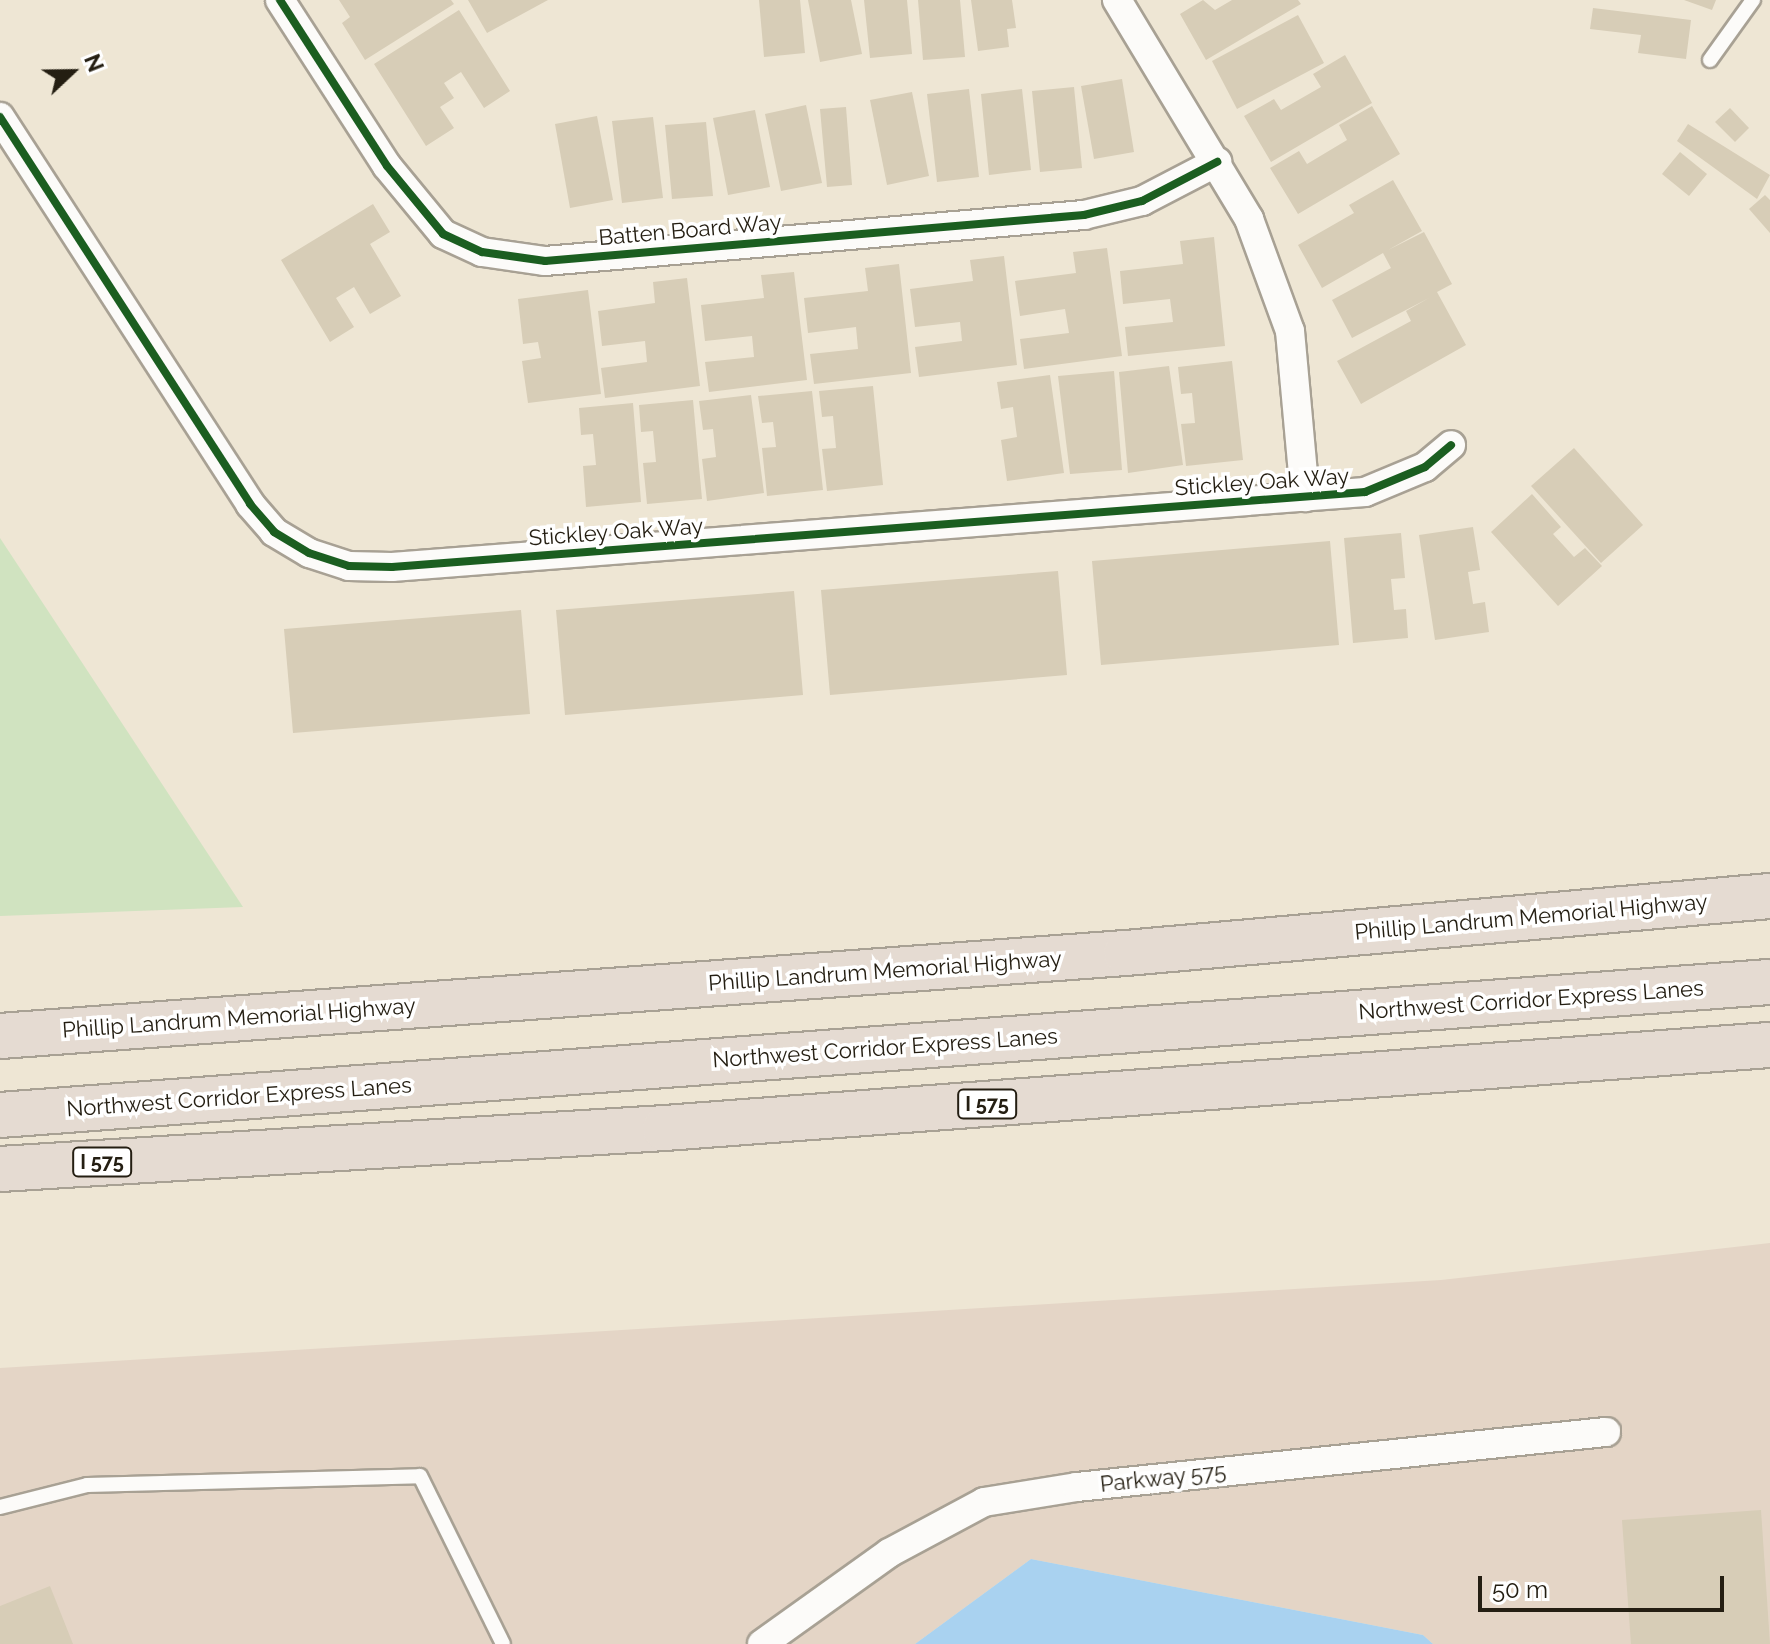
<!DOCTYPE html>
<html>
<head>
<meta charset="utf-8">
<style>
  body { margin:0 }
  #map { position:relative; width:1770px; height:1644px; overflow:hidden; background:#eee6d4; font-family:Raleway,sans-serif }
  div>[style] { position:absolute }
  .commercial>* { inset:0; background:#e4d5c6 }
  .green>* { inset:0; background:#d0e3c0 }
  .water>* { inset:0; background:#a9d2f0 }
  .building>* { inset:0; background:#d7cdb7 }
  .roads { filter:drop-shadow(2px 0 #a8a194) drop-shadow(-2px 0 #a8a194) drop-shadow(0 2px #a8a194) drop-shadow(0 -2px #a8a194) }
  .service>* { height:14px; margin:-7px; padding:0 7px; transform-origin:7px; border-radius:7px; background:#fcfbf9 }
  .minor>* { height:28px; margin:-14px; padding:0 14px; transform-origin:14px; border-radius:14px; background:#fcfbf9 }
  .motorway>* { height:44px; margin:-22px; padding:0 22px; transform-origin:22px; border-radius:22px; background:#e5dbd2 }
  .cycleway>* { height:8px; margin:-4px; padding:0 4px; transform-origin:4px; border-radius:4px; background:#1b5e20 }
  span { translate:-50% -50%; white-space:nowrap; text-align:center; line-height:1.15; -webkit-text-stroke:7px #fff; paint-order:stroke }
  .shield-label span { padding:2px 6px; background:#fff; border:2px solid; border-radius:6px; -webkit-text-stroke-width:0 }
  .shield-label { font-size:20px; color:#241e12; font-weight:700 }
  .street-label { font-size:22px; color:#241e12 }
  .north { position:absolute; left:32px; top:32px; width:80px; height:80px; -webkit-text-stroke:6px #fff; paint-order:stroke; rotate:68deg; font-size:22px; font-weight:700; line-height:32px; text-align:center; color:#241e12 }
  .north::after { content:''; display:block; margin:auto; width:28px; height:36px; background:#241e12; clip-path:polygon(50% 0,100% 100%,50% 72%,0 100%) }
  .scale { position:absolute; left:1478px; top:1576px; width:246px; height:36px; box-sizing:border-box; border:4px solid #241e12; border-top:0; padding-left:10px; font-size:24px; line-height:28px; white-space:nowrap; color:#241e12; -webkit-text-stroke:6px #fff; paint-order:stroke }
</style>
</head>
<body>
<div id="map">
  <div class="commercial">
    <i style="clip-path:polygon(1770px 1243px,1770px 1644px,1433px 1644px,1423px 1635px,1031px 1559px,915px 1644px,0 1644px,0 1368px,1441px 1280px)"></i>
  </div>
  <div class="green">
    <i style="clip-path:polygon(0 538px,243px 907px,0 916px)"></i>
  </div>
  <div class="water">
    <i style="clip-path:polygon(1031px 1559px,1423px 1635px,1433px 1644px,915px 1644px)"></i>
  </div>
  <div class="building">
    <i style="clip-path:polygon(339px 0,451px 0,454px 4px,365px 60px,342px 23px,350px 17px)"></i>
    <i style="clip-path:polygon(468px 0,548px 0,487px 33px)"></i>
    <i style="clip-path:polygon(759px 0,800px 0,805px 53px,764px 57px)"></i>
    <i style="clip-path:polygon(808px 0,851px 0,862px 54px,820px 62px)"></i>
    <i style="clip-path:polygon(864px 0,907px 0,912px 54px,870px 58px)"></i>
    <i style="clip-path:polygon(918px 0,960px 0,965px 57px,923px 60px)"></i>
    <i style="clip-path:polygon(971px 0,1012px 0,1016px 28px,1007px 29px,1009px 47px,978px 51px)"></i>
    <i style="clip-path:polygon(1203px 0,1215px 10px,1232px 0,1298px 0,1301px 4px,1206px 60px,1180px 14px)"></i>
    <i style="clip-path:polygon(1684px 0,1716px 0,1712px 10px)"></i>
    <i style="clip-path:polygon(1593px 8px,1691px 20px,1686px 59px,1638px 53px,1641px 35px,1590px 29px)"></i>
    <i style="clip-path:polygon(459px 10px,510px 91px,484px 108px,461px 72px,444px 83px,454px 98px,440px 107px,454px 128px,426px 146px,374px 64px)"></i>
    <i style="clip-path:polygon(1298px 15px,1324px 63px,1237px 109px,1212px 61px)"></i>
    <i style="clip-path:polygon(1345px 55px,1372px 103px,1271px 162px,1244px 116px,1274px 99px,1281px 110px,1321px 87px,1313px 74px)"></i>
    <i style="clip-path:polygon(1122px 79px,1134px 152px,1094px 159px,1081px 86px)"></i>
    <i style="clip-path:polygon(1074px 87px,1082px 168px,1040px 172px,1032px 91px)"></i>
    <i style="clip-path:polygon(969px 89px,979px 177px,937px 182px,927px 94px)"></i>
    <i style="clip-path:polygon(1022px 89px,1031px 170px,989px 175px,981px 94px)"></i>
    <i style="clip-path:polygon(912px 92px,929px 176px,887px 185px,870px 100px)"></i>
    <i style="clip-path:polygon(806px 105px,822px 183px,781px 191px,765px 114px)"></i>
    <i style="clip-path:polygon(1372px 106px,1400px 154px,1298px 214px,1270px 168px,1299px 151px,1307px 164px,1347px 140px,1339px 125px)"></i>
    <i style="clip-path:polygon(846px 107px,852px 185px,827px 187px,820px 109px)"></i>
    <i style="clip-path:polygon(1730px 108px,1749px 128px,1735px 142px,1715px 122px)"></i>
    <i style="clip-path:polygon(755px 110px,770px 187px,728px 195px,713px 118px)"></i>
    <i style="clip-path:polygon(597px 116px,613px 200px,570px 208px,555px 124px)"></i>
    <i style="clip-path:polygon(653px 117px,663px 198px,622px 203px,612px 121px)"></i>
    <i style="clip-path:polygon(706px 122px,713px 196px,672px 199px,665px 125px)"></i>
    <i style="clip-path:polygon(1688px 124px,1770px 175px,1757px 199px,1677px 141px)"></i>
    <i style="clip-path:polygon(1680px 152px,1707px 174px,1689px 196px,1662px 174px)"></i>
    <i style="clip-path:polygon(1393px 180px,1422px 231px,1388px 250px,1424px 232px,1452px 284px,1437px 292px,1466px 345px,1361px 404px,1337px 361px,1411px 321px,1406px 311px,1429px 298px,1352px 338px,1332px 300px,1391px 268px,1383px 253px,1322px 288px,1298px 245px,1354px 213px,1349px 205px)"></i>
    <i style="clip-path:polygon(1765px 195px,1770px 200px,1770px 233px,1749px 209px)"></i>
    <i style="clip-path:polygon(373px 204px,390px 232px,370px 244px,401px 296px,370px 314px,354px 287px,336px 298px,354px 327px,330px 342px,281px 260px)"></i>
    <i style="clip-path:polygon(1214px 237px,1225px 346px,1128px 356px,1125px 327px,1173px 322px,1170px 299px,1123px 304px,1120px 271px,1183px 264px,1180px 241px)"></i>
    <i style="clip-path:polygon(1107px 248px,1122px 356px,1024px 369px,1020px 339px,1069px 333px,1065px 309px,1020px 316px,1015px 281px,1076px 273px,1073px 252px)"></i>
    <i style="clip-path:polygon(1004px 256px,1017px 365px,919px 377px,915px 347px,962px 341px,960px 322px,915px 327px,910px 289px,973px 281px,970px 260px)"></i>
    <i style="clip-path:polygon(899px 264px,911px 373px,814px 384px,810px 354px,858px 349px,856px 327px,808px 333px,804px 298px,868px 291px,865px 268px)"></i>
    <i style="clip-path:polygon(794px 272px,807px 380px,709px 392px,705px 362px,754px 357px,752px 336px,705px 341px,701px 305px,764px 298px,761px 275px)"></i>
    <i style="clip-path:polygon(687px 278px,700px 386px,605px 398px,601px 368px,647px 362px,645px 341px,602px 346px,598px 311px,655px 303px,653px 282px)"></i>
    <i style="clip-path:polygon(588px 290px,601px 394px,528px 403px,522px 361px,541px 358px,538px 342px,523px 344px,518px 299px)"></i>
    <i style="clip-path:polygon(1232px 361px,1243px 460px,1186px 466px,1181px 424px,1195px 423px,1192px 393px,1181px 394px,1178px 367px)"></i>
    <i style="clip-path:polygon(1169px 366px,1183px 465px,1128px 473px,1119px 372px)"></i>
    <i style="clip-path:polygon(1114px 371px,1122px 470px,1070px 474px,1058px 376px)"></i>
    <i style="clip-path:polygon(1050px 375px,1064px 473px,1007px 481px,1001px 440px,1017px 437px,1013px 407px,1001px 409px,997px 382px)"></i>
    <i style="clip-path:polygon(873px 386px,883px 485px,827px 491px,822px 449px,836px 448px,833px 416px,822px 417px,819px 391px)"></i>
    <i style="clip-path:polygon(812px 391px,823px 490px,767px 496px,762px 448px,776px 447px,773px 422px,762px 423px,758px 396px)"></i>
    <i style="clip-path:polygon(751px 395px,764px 493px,707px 501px,702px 459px,716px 457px,713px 429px,703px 430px,699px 401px)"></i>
    <i style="clip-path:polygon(693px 400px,702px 499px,647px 504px,643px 463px,656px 462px,653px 431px,641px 432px,639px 405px)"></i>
    <i style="clip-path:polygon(633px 403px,641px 502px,586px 507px,583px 466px,596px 465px,593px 434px,581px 435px,579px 408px)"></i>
    <i style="clip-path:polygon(1574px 448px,1643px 525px,1601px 563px,1531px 486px)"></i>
    <i style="clip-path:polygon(1532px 494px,1561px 527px,1553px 534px,1574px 557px,1585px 548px,1602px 566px,1558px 606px,1491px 532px)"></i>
    <i style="clip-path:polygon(1473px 527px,1480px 570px,1468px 572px,1473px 604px,1485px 602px,1489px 632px,1435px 640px,1419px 535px)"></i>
    <i style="clip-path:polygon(1401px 533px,1405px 578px,1391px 579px,1394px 610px,1406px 609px,1408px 638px,1353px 643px,1344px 538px)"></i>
    <i style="clip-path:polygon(1330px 541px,1339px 645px,1101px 665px,1092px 561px)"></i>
    <i style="clip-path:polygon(1058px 571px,1067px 675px,830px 695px,821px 590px)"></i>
    <i style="clip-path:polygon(794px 591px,803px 695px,565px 715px,556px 610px)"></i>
    <i style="clip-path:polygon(521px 610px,530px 714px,293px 733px,284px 629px)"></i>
    <i style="clip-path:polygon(1761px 1510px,1770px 1644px,1631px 1644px,1622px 1520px)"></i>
    <i style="clip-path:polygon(50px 1586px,73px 1644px,0 1644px,0 1606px)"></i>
  </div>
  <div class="roads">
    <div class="service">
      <i style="left:1710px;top:60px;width:74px;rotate:-54.4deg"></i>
      <i style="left:0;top:1507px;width:90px;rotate:-14.2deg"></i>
      <i style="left:87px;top:1485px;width:333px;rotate:-1.5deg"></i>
      <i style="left:420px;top:1476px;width:187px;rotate:63.7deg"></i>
    </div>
    <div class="minor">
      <i style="left:280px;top:0;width:197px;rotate:57.2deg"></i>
      <i style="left:387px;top:166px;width:88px;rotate:50.5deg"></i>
      <i style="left:443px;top:234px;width:43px;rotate:24.8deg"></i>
      <i style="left:482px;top:252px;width:64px;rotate:8.1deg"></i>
      <i style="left:545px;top:261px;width:541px;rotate:-4.88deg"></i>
      <i style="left:1084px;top:215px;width:60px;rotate:-13.6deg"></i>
      <i style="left:1142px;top:201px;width:85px;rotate:-27.5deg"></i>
      <i style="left:1117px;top:0;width:256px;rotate:58.9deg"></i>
      <i style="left:1249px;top:219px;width:119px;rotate:69.9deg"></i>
      <i style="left:1290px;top:331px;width:167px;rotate:84.8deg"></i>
      <i style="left:0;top:117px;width:461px;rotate:57.1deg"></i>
      <i style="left:250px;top:504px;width:37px;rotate:49deg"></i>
      <i style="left:274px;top:532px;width:41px;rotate:31deg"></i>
      <i style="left:309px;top:553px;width:42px;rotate:18deg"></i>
      <i style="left:349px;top:566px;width:43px;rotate:1.3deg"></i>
      <i style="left:392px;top:567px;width:976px;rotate:-4.41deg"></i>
      <i style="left:1365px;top:492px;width:65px;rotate:-22.6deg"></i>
      <i style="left:1425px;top:467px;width:34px;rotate:-40deg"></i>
      <i style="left:762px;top:1644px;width:156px;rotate:-35.6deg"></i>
      <i style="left:889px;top:1553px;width:108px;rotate:-28.2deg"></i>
      <i style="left:984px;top:1502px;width:94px;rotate:-9.2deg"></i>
      <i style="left:1077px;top:1487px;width:532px;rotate:-5.94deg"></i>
    </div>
    <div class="motorway">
      <i style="left:0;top:1036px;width:1129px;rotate:-4.22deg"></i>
      <i style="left:1126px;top:953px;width:647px;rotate:-5.06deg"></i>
      <i style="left:0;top:1115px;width:1775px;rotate:-4.3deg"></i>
      <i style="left:0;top:1169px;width:666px;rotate:-3.53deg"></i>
      <i style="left:665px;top:1128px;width:1108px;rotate:-4.3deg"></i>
    </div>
  </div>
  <div class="cycleway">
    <i style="left:280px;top:0;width:197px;rotate:57.2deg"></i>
    <i style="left:387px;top:166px;width:88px;rotate:50.5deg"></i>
    <i style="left:443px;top:234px;width:43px;rotate:24.8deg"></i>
    <i style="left:482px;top:252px;width:64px;rotate:8.1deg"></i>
    <i style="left:545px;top:261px;width:541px;rotate:-4.88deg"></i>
    <i style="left:1084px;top:215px;width:60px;rotate:-13.6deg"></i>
    <i style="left:1142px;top:201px;width:85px;rotate:-27.5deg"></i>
    <i style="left:0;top:117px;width:461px;rotate:57.1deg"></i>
    <i style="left:250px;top:504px;width:37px;rotate:49deg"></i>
    <i style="left:274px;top:532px;width:41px;rotate:31deg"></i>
    <i style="left:309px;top:553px;width:42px;rotate:18deg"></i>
    <i style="left:349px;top:566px;width:43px;rotate:1.3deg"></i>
    <i style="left:392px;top:567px;width:976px;rotate:-4.41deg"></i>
    <i style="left:1365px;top:492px;width:65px;rotate:-22.6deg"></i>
    <i style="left:1425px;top:467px;width:34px;rotate:-40deg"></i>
  </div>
  <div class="shield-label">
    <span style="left:987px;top:1104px">I 575</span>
    <span style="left:102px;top:1162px">I 575</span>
  </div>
  <div class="street-label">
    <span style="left:690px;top:230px;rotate:-5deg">Batten Board Way</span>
    <span style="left:1262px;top:482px;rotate:-4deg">Stickley Oak Way</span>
    <span style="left:616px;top:532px;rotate:-4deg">Stickley Oak Way</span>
    <span style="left:1531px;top:917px;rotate:-5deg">Phillip Landrum Memorial Highway</span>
    <span style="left:885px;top:971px;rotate:-4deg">Phillip Landrum Memorial Highway</span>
    <span style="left:1531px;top:1000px;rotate:-4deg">Northwest Corridor Express Lanes</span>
    <span style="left:239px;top:1018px;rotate:-4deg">Phillip Landrum Memorial Highway</span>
    <span style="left:885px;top:1048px;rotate:-4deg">Northwest Corridor Express Lanes</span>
    <span style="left:239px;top:1097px;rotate:-4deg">Northwest Corridor Express Lanes</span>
    <span style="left:1163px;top:1478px;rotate:-6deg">Parkway 575</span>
  </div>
  <div class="north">N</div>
  <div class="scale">50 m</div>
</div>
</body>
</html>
